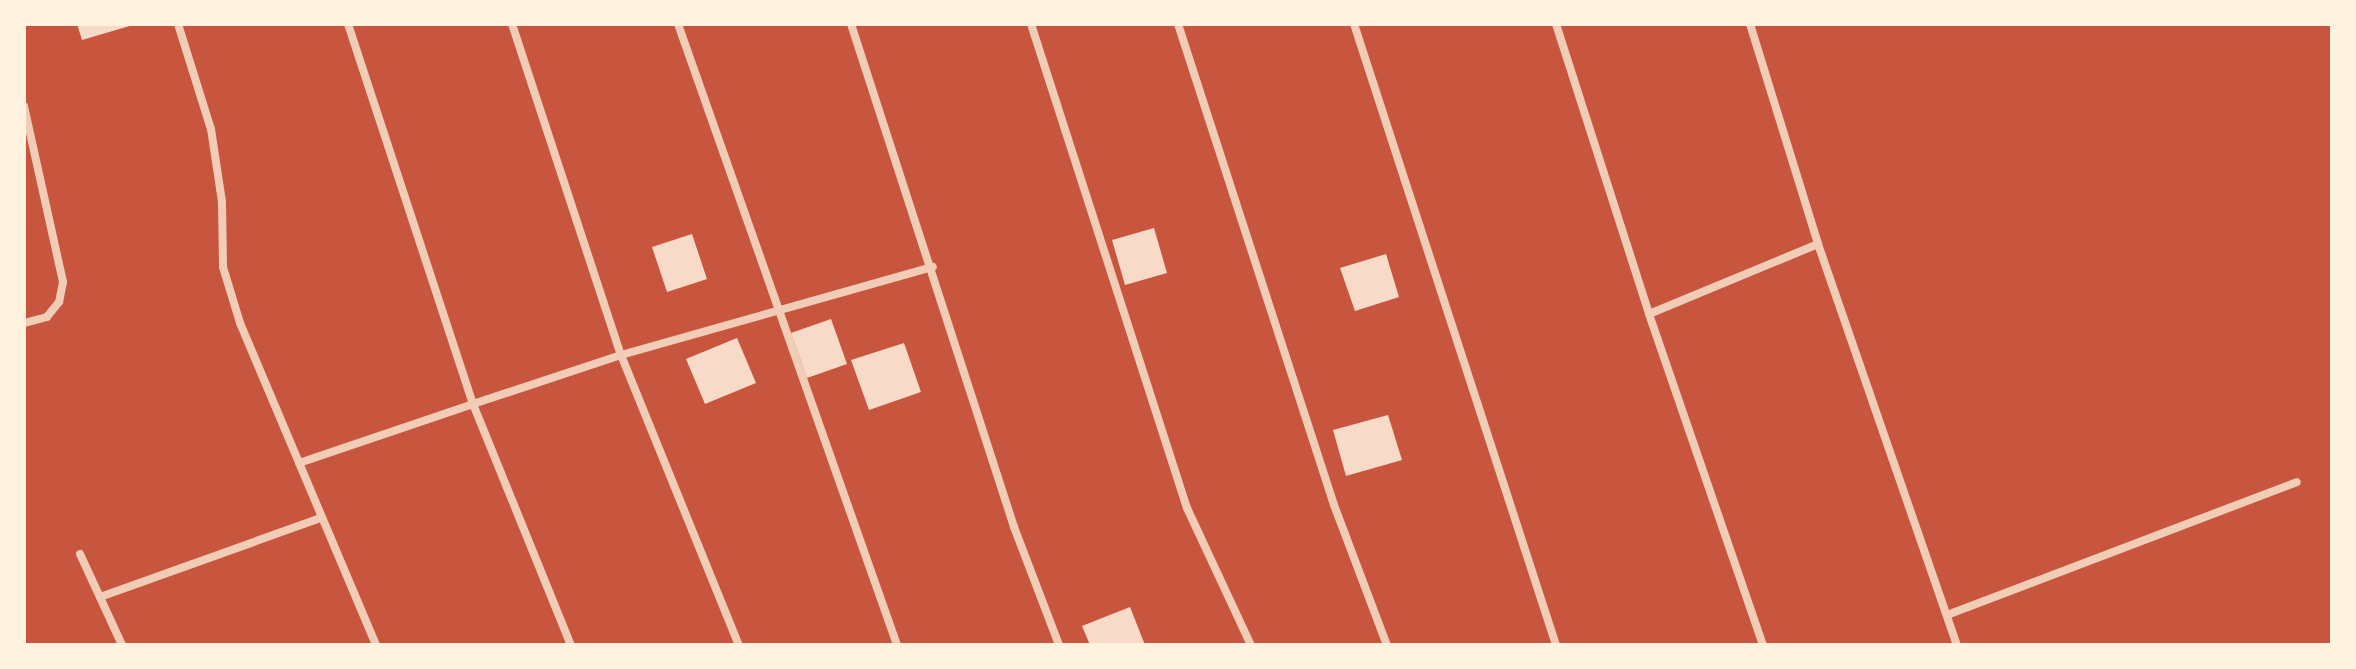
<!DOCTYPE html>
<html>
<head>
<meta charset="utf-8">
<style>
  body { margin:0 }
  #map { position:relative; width:2356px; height:669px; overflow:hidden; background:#c8553d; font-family:Overpass,sans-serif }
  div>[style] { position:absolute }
  .building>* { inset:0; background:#f7dbc8 }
  .minor>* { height:8px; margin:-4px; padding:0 4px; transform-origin:4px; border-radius:4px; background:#f1ccb7 }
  span { translate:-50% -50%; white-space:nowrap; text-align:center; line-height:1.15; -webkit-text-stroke:8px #fff3e0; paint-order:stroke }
  .frame { position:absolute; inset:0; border:26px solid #fff3e0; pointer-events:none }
</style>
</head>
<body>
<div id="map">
  <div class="building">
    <i style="clip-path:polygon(77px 24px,132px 24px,133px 25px,82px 40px)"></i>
    <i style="clip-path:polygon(1154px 228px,1167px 273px,1125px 285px,1112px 240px)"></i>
    <i style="clip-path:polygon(692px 234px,707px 279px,667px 292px,652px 247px)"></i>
    <i style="clip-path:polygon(1386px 254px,1399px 297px,1355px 311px,1340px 268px)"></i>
    <i style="clip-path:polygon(831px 319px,847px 364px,807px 378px,791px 333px)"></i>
    <i style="clip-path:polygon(737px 338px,756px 383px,705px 404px,686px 359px)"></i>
    <i style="clip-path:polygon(904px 343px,921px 392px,869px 410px,851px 360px)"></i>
    <i style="clip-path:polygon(1388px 415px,1402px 460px,1346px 476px,1333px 430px)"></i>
    <i style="clip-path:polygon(1130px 607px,1145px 645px,1090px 645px,1082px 626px)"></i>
  </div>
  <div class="minor">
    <i style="left:178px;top:24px;width:110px;rotate:72.6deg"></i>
    <i style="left:211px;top:129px;width:74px;rotate:81.4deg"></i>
    <i style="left:222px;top:202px;width:65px;rotate:89.1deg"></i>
    <i style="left:223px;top:267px;width:59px;rotate:73.1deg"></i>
    <i style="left:240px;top:323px;width:350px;rotate:67.1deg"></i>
    <i style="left:348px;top:24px;width:400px;rotate:71.8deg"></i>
    <i style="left:473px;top:404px;width:156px;rotate:-18.3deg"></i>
    <i style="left:621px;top:355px;width:324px;rotate:-15.8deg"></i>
    <i style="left:512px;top:24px;width:348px;rotate:71.8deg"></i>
    <i style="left:621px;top:355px;width:313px;rotate:67.9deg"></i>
    <i style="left:678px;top:24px;width:658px;rotate:70.57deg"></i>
    <i style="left:851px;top:24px;width:529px;rotate:72.04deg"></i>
    <i style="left:1014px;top:527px;width:126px;rotate:69.1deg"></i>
    <i style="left:1031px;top:24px;width:509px;rotate:72.14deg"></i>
    <i style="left:1187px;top:508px;width:151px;rotate:65deg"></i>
    <i style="left:1178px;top:24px;width:506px;rotate:72.03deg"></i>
    <i style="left:1334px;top:505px;width:150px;rotate:69.3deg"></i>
    <i style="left:1354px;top:24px;width:653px;rotate:71.98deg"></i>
    <i style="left:1556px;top:24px;width:305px;rotate:72.2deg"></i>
    <i style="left:1649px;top:314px;width:183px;rotate:-22.5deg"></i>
    <i style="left:1750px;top:24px;width:230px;rotate:72.8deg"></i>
    <i style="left:1818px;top:244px;width:424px;rotate:70.9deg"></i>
    <i style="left:24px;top:106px;width:180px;rotate:77.5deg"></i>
    <i style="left:63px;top:282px;width:20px;rotate:101deg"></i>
    <i style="left:59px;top:302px;width:19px;rotate:129deg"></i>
    <i style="left:47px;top:317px;width:24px;rotate:165deg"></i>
    <i style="left:1649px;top:314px;width:350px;rotate:71deg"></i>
    <i style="left:299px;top:463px;width:184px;rotate:-18.7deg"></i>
    <i style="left:473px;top:404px;width:260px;rotate:67.9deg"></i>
    <i style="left:80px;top:554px;width:100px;rotate:65.2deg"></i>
    <i style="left:100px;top:597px;width:235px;rotate:-19.7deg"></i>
    <i style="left:1947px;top:615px;width:374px;rotate:-20.8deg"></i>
  </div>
  <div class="frame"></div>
</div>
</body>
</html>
